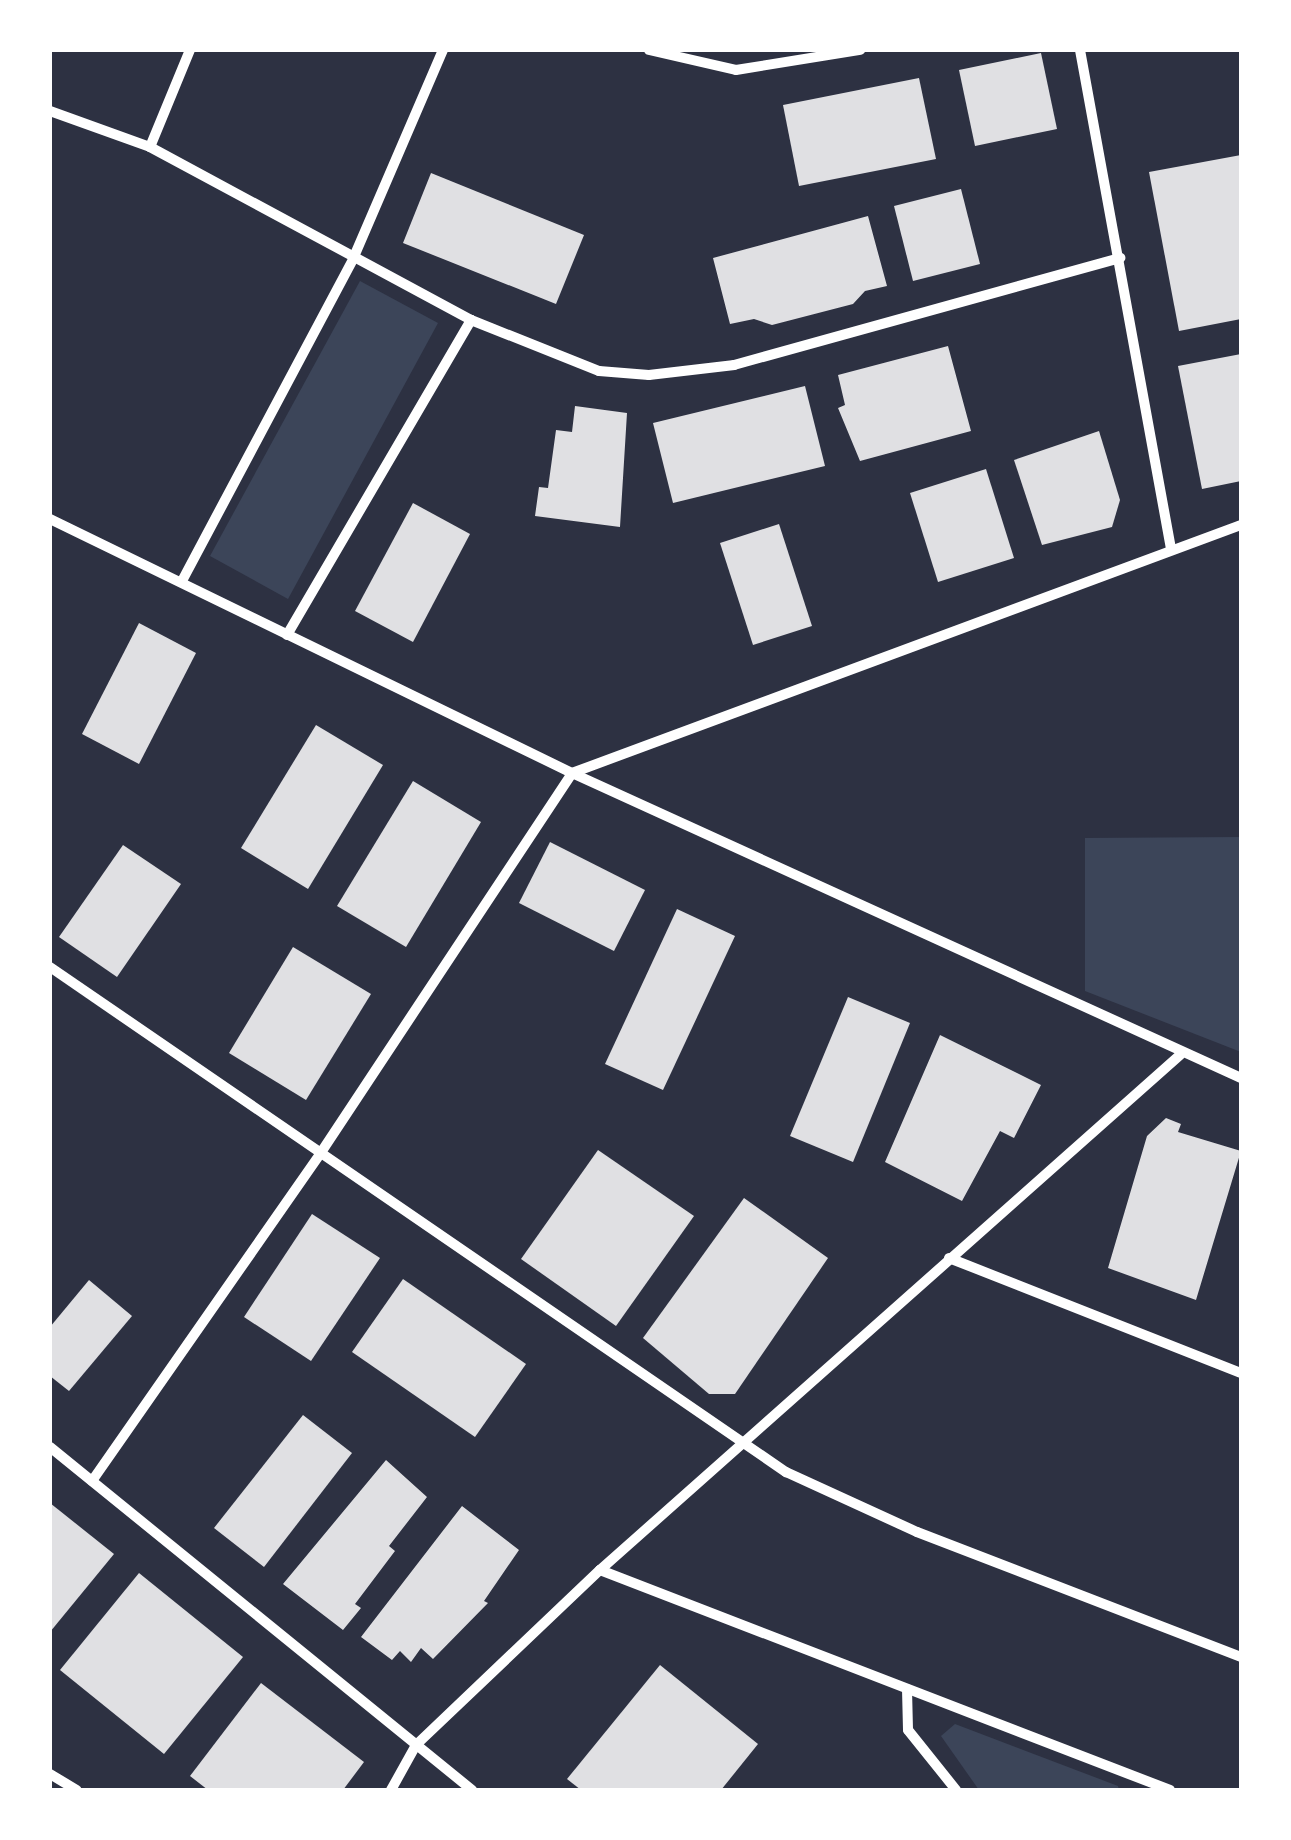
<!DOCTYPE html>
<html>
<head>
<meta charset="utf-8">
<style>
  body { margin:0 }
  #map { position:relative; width:1291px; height:1840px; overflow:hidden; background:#2d3142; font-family:Figtree,sans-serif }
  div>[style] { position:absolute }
  .green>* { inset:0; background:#3c4559 }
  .building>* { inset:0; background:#e0e0e3 }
  .minor>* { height:10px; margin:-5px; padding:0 5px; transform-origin:5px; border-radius:5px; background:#fff }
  span { translate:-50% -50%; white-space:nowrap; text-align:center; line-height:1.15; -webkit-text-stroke:10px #fff; paint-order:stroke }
  .frame { position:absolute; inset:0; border:52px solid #fff; pointer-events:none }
</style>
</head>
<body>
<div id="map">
  <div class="green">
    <i style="clip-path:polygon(360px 281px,438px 323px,288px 599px,210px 556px)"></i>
    <i style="clip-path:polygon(1241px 837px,1241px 1052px,1085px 991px,1085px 838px)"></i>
    <i style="clip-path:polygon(955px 1724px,1118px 1786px,1119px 1790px,979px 1790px,941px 1736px)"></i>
  </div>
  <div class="building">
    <i style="clip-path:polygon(1041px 53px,1057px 129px,975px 146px,959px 70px)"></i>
    <i style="clip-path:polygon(919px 78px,936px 159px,799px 186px,783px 105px)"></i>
    <i style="clip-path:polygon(1241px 155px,1241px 319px,1179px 331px,1149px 172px)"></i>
    <i style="clip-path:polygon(431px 173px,584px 235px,556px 304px,403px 243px)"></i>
    <i style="clip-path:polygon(961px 189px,980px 264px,913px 281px,894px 206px)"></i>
    <i style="clip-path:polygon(868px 216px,887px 286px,865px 291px,853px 304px,772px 325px,754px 319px,730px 324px,713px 258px)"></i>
    <i style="clip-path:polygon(948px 346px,971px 431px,860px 461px,838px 408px,845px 405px,838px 375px)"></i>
    <i style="clip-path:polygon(1241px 354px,1241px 481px,1202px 489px,1178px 366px)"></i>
    <i style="clip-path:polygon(805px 386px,825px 466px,673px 503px,653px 423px)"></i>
    <i style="clip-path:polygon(575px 406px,627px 413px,620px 527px,535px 516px,539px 487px,548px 488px,556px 430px,572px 432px)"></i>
    <i style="clip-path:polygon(1099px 431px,1120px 500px,1112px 527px,1042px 545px,1014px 460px)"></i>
    <i style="clip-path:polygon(986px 469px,1014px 558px,938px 582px,910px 493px)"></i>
    <i style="clip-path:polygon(413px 503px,470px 534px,413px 642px,355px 611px)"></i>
    <i style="clip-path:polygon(779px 524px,812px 626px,753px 645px,720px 543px)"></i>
    <i style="clip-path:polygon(139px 623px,196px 653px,139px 764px,82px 734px)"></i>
    <i style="clip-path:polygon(316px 725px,383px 765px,308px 889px,241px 848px)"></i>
    <i style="clip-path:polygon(413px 781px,481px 822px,406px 947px,337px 906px)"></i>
    <i style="clip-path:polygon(550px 842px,645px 890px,614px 951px,519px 903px)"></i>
    <i style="clip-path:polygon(123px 845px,181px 884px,117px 977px,59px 937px)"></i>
    <i style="clip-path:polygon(677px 909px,735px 936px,663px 1090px,605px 1064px)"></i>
    <i style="clip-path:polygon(293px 947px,371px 994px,306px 1100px,229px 1053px)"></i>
    <i style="clip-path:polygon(848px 997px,910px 1023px,853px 1162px,790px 1136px)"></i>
    <i style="clip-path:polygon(940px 1035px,1041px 1085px,1014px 1138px,1000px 1131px,962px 1201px,885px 1162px)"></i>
    <i style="clip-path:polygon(1166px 1118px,1181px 1124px,1178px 1132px,1241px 1151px,1196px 1300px,1108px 1268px,1147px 1136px)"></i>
    <i style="clip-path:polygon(598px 1150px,694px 1216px,616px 1326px,521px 1259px)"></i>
    <i style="clip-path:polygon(744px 1198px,828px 1258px,735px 1394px,709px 1394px,643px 1338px)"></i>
    <i style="clip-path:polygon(312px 1214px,380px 1258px,311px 1361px,244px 1317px)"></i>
    <i style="clip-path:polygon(403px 1279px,526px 1364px,475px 1437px,352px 1352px)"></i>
    <i style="clip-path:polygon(89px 1280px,132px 1316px,69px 1391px,50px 1376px,50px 1327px)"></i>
    <i style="clip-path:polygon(303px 1415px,352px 1453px,264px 1567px,214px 1528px)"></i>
    <i style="clip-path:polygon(386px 1460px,427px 1497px,389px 1546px,395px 1551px,355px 1604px,361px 1608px,343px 1630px,283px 1584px)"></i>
    <i style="clip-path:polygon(50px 1503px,114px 1554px,50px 1632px)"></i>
    <i style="clip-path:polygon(462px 1506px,519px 1550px,484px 1601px,488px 1603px,433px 1659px,421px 1648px,411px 1662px,400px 1651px,392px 1660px,361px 1637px)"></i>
    <i style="clip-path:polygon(139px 1573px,243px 1657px,164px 1754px,60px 1670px)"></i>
    <i style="clip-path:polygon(660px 1665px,758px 1744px,721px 1790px,581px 1790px,567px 1779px)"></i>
    <i style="clip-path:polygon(261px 1683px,364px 1762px,343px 1790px,208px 1790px,190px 1776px)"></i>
  </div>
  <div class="minor">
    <i style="left:649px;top:50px;width:89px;rotate:12.9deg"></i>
    <i style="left:736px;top:70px;width:126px;rotate:-9.2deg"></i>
    <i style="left:1080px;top:50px;width:507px;rotate:79.66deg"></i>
    <i style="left:50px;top:111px;width:106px;rotate:19.8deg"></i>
    <i style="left:150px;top:147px;width:365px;rotate:28.3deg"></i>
    <i style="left:471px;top:320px;width:138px;rotate:21.7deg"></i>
    <i style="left:599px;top:371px;width:50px;rotate:4.6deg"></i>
    <i style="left:649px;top:375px;width:86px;rotate:-6.7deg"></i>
    <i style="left:734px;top:365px;width:401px;rotate:-15.5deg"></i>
    <i style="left:150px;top:147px;width:105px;rotate:-67.6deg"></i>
    <i style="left:50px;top:519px;width:581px;rotate:25.95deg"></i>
    <i style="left:572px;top:773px;width:735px;rotate:24.51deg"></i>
    <i style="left:182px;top:581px;width:365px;rotate:-62deg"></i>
    <i style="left:353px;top:259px;width:228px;rotate:-66.7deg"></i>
    <i style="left:287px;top:635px;width:365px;rotate:-59.7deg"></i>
    <i style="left:50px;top:967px;width:893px;rotate:34.46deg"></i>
    <i style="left:786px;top:1472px;width:144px;rotate:24.6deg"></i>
    <i style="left:917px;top:1532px;width:347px;rotate:21.1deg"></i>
    <i style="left:949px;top:1258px;width:314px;rotate:21.5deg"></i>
    <i style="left:50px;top:1447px;width:544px;rotate:39.1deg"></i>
    <i style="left:92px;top:1481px;width:399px;rotate:-55.1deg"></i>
    <i style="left:320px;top:1154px;width:457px;rotate:-56.5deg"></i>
    <i style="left:572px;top:773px;width:713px;rotate:-20.34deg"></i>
    <i style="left:600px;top:1570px;width:611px;rotate:21.1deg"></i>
    <i style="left:907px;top:1689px;width:41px;rotate:88.6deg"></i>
    <i style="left:908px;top:1730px;width:77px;rotate:51.3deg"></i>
    <i style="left:50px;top:1774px;width:31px;rotate:31deg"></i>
    <i style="left:391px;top:1790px;width:51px;rotate:-60.9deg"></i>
    <i style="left:416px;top:1745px;width:254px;rotate:-43.6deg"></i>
    <i style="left:600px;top:1570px;width:776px;rotate:-41.6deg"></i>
  </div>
  <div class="frame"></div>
</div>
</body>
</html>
